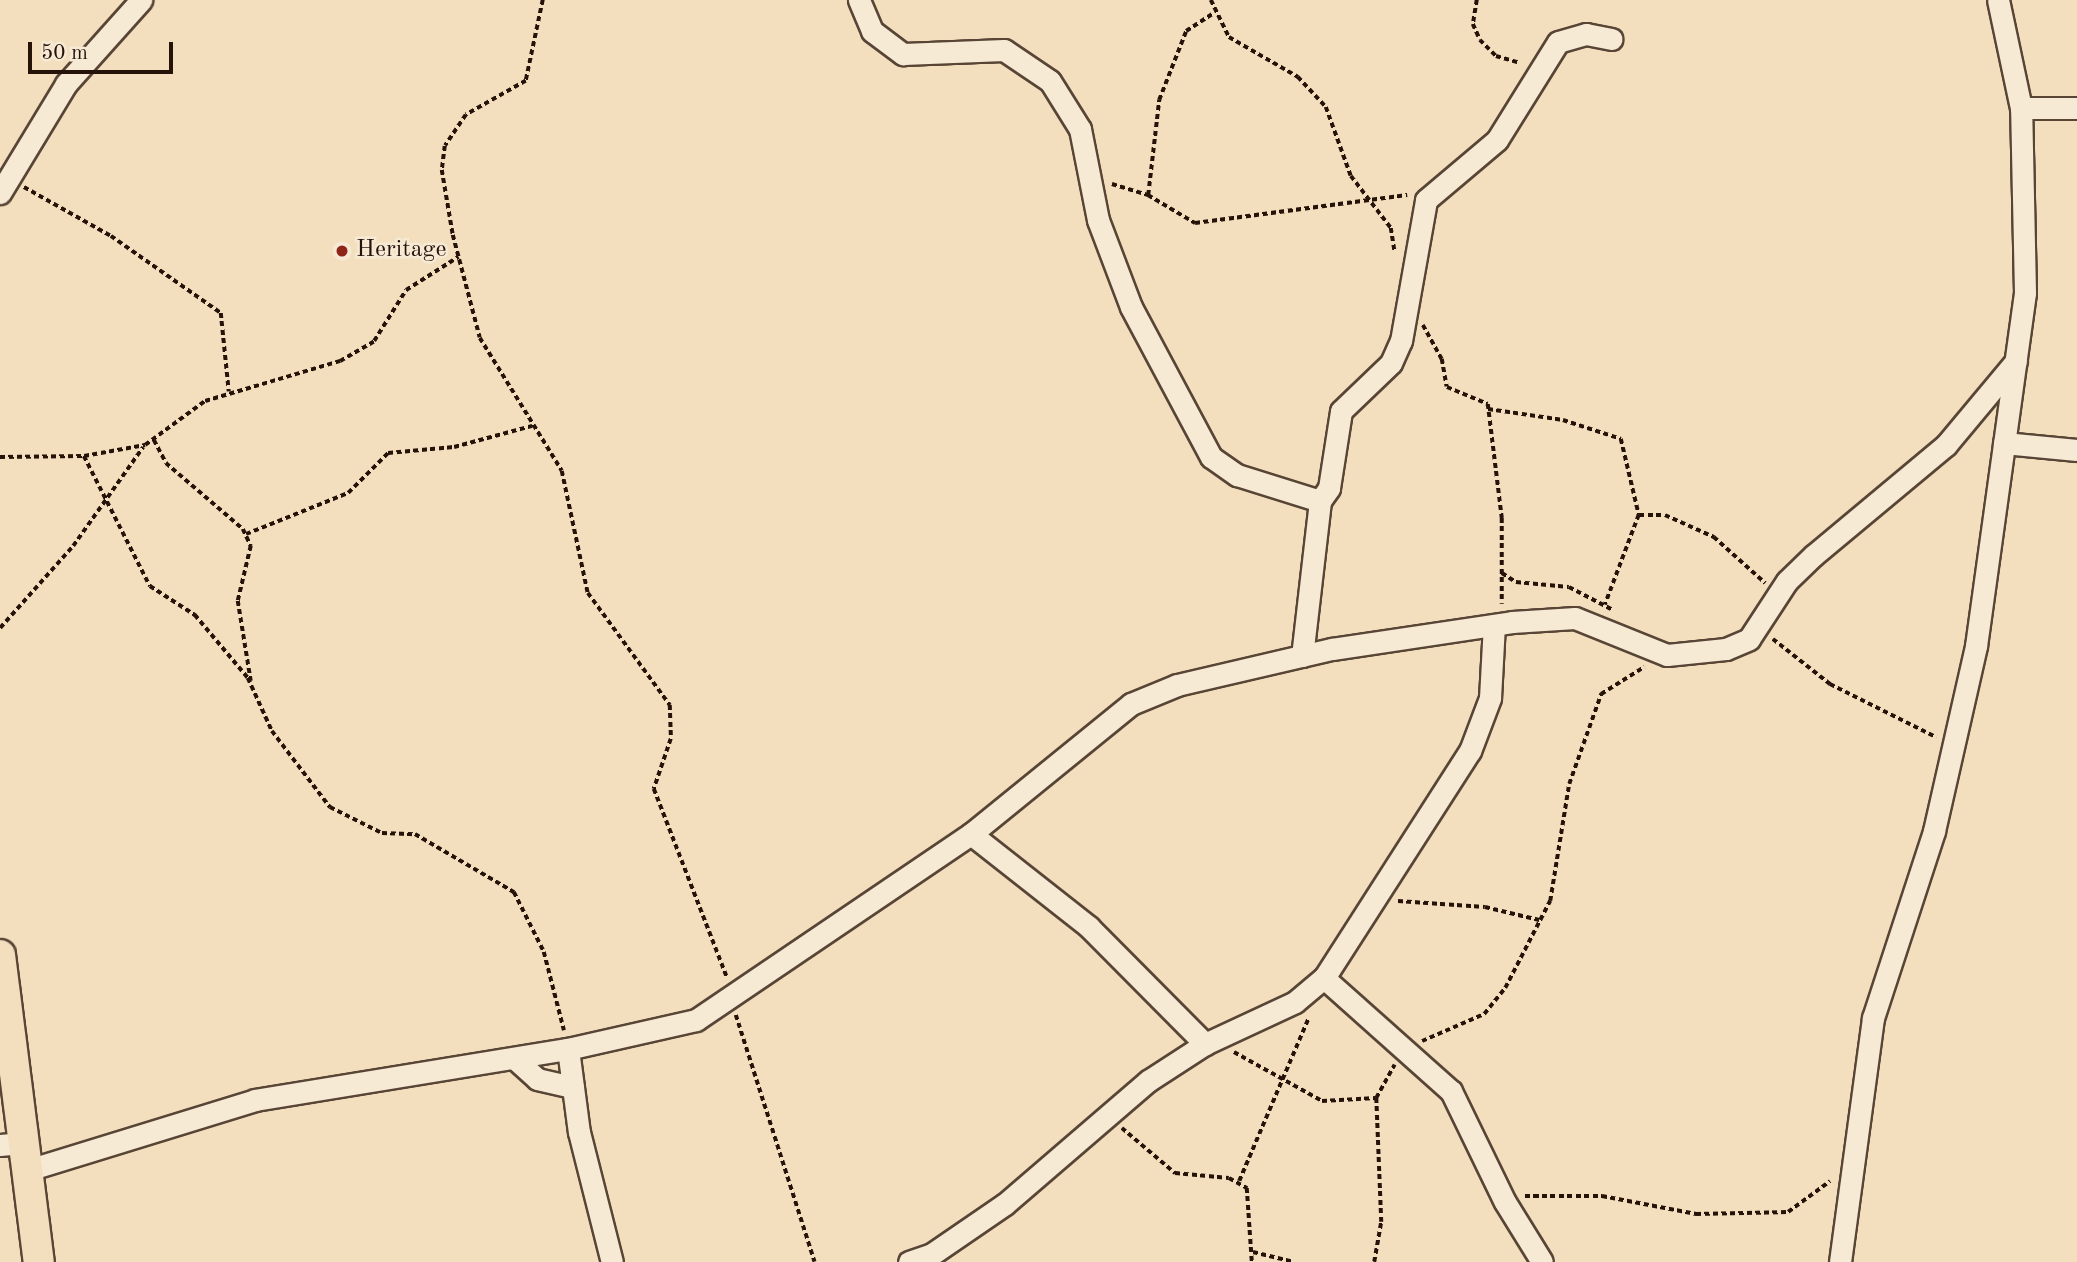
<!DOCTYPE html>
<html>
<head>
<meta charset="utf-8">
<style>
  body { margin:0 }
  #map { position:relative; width:2077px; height:1262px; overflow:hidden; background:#f3dfbe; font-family:"Old Standard TT",serif }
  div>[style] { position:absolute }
  .path>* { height:3.5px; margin-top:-1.75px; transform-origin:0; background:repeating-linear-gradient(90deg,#251209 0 5px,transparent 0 8.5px) }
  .roads { filter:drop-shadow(2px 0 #584536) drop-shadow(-2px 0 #584536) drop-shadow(0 2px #584536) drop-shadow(0 -2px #584536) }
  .minor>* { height:21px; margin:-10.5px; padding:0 10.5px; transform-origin:10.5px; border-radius:10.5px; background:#f7ead5 }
  .highway>* { height:30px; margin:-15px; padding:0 15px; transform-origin:15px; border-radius:15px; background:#f3dfbe }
  .dots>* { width:19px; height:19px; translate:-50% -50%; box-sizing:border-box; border:4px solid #f7ead5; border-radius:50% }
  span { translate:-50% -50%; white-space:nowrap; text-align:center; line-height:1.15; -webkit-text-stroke:5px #f7ead5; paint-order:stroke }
  .poi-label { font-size:24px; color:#251209 }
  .left { translate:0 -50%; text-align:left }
  .scale { position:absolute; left:28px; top:42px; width:145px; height:32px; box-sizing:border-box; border:4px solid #251209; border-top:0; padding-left:9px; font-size:21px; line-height:24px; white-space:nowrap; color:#251209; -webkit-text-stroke:5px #f7ead5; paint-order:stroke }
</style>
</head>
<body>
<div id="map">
  <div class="path">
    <i style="left:543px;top:0;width:83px;rotate:101.9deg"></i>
    <i style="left:526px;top:81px;width:69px;rotate:150.5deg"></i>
    <i style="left:466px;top:115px;width:37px;rotate:124deg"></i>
    <i style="left:445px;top:146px;width:24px;rotate:97deg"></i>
    <i style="left:442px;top:170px;width:66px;rotate:80.4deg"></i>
    <i style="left:453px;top:235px;width:106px;rotate:75.3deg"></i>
    <i style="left:480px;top:338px;width:156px;rotate:58.3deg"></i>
    <i style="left:562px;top:471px;width:125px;rotate:78deg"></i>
    <i style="left:588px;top:593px;width:139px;rotate:53.8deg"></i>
    <i style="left:670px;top:705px;width:34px;rotate:88deg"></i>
    <i style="left:671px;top:739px;width:53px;rotate:108.8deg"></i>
    <i style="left:654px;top:789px;width:202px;rotate:68.8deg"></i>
    <i style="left:1211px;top:0;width:41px;rotate:64.1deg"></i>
    <i style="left:1229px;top:37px;width:80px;rotate:30.1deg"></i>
    <i style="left:1298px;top:77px;width:41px;rotate:47deg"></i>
    <i style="left:1326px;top:107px;width:73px;rotate:70.1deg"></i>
    <i style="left:1351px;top:176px;width:66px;rotate:52.4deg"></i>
    <i style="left:1391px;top:228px;width:24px;rotate:81deg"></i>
    <i style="left:1477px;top:0;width:24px;rotate:99deg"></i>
    <i style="left:1473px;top:24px;width:17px;rotate:66deg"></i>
    <i style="left:1480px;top:40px;width:23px;rotate:45deg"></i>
    <i style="left:1496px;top:56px;width:25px;rotate:16deg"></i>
    <i style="left:1112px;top:184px;width:38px;rotate:17deg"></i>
    <i style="left:1148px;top:195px;width:55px;rotate:30.8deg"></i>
    <i style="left:1195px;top:223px;width:214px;rotate:-7.5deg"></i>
    <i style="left:24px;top:187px;width:100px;rotate:29.4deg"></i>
    <i style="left:111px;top:236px;width:134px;rotate:35deg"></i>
    <i style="left:221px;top:313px;width:79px;rotate:84.2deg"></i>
    <i style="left:1148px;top:195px;width:96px;rotate:-83.4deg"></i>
    <i style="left:1159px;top:100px;width:74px;rotate:-68.6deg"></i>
    <i style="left:1186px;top:31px;width:33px;rotate:-33deg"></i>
    <i style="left:1423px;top:325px;width:39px;rotate:61deg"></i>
    <i style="left:1442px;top:359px;width:28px;rotate:80deg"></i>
    <i style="left:1447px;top:387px;width:44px;rotate:22.5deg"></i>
    <i style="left:1488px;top:404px;width:115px;rotate:83deg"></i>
    <i style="left:1502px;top:518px;width:86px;rotate:90deg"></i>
    <i style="left:1488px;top:409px;width:76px;rotate:8.3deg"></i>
    <i style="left:1563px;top:420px;width:61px;rotate:18.1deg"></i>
    <i style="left:1621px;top:439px;width:78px;rotate:76.7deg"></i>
    <i style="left:1639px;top:515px;width:96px;rotate:110.7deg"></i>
    <i style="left:154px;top:440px;width:26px;rotate:62deg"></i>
    <i style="left:166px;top:463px;width:101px;rotate:40.6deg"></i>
    <i style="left:243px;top:529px;width:19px;rotate:65deg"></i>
    <i style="left:251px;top:546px;width:57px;rotate:103.3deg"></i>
    <i style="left:238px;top:601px;width:81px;rotate:80.8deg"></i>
    <i style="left:84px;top:456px;width:146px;rotate:63.1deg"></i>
    <i style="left:150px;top:586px;width:54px;rotate:32.8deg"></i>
    <i style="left:195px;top:615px;width:82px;rotate:49.9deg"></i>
    <i style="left:248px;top:678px;width:58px;rotate:65.6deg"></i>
    <i style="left:272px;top:731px;width:96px;rotate:52.7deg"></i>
    <i style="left:330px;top:807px;width:58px;rotate:26.6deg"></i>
    <i style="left:382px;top:833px;width:33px;rotate:2deg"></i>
    <i style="left:415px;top:834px;width:115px;rotate:30.4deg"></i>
    <i style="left:514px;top:892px;width:67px;rotate:63.4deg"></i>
    <i style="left:544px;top:952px;width:81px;rotate:75.6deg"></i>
    <i style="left:0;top:457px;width:84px;rotate:-0.7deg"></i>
    <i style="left:84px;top:456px;width:62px;rotate:-10.2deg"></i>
    <i style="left:145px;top:445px;width:74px;rotate:-36.3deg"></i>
    <i style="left:205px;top:401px;width:141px;rotate:-16.5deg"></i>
    <i style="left:340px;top:361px;width:39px;rotate:-30deg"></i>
    <i style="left:374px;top:341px;width:60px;rotate:-57.9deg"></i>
    <i style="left:406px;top:290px;width:62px;rotate:-32.4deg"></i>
    <i style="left:1639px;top:515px;width:26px"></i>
    <i style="left:1665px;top:515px;width:54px;rotate:24.2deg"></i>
    <i style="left:1714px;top:537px;width:69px;rotate:42deg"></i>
    <i style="left:246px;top:534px;width:110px;rotate:-21.9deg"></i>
    <i style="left:348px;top:493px;width:57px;rotate:-45deg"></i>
    <i style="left:388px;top:453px;width:66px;rotate:-5.2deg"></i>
    <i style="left:454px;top:447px;width:81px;rotate:-15.1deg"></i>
    <i style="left:1502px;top:573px;width:17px;rotate:33deg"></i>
    <i style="left:1516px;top:582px;width:53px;rotate:5.4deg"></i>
    <i style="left:1569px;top:587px;width:50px;rotate:27.6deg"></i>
    <i style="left:0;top:628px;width:110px;rotate:-48.3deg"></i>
    <i style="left:73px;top:546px;width:121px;rotate:-54.7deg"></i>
    <i style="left:1773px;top:639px;width:73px;rotate:38.3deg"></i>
    <i style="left:1830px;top:684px;width:119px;rotate:26.6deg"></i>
    <i style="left:1398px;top:901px;width:87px;rotate:3.9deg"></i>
    <i style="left:1485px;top:907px;width:56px;rotate:13.5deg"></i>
    <i style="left:736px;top:1015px;width:259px;rotate:72.3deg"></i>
    <i style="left:1422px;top:1041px;width:68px;rotate:-23.5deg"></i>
    <i style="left:1484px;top:1014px;width:33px;rotate:-51deg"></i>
    <i style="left:1505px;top:988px;width:98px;rotate:-62.7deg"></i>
    <i style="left:1550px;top:901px;width:119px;rotate:-80.8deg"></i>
    <i style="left:1569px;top:784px;width:96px;rotate:-70.4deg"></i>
    <i style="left:1601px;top:694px;width:51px;rotate:-32.1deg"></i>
    <i style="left:1234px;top:1052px;width:101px;rotate:29.1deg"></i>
    <i style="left:1322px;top:1101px;width:54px;rotate:-3.2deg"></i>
    <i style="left:1122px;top:1128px;width:70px;rotate:40.3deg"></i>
    <i style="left:1175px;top:1173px;width:54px;rotate:5.3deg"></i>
    <i style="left:1229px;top:1178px;width:21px;rotate:29deg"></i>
    <i style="left:1247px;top:1188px;width:74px;rotate:86.1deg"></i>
    <i style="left:1239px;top:1181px;width:176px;rotate:-66.9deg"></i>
    <i style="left:1525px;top:1196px;width:77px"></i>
    <i style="left:1602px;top:1196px;width:96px;rotate:10.8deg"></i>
    <i style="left:1696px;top:1214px;width:92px;rotate:-1.2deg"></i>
    <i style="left:1788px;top:1212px;width:52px;rotate:-36.4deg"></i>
    <i style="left:1253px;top:1252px;width:42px;rotate:13.7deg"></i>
    <i style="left:1374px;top:1262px;width:41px;rotate:-80.1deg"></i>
    <i style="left:1381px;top:1222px;width:124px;rotate:-92.3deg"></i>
    <i style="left:1376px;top:1098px;width:38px;rotate:-61deg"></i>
  </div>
  <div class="roads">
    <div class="minor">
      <i style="left:859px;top:0;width:34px;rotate:67deg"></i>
      <i style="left:872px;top:31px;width:39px;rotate:37deg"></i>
      <i style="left:903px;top:54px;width:101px;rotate:-2.3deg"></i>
      <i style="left:1004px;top:50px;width:55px;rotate:34deg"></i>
      <i style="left:1050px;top:81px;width:57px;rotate:58deg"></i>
      <i style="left:1080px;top:129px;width:93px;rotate:78.8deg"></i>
      <i style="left:1098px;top:220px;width:93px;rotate:69.2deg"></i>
      <i style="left:1131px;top:307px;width:170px;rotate:61.9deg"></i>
      <i style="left:1211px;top:457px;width:32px;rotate:35deg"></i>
      <i style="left:1237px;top:475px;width:87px;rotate:17.4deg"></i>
      <i style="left:1320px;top:501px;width:156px;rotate:96.6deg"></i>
      <i style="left:2021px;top:108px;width:56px"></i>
      <i style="left:0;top:193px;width:127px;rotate:-58.8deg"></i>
      <i style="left:66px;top:84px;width:113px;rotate:-48.2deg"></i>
      <i style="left:2004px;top:443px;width:73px;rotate:5.5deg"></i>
      <i style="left:1320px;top:501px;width:16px;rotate:-55deg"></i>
      <i style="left:1329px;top:488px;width:78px;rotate:-81.1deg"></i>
      <i style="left:1341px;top:411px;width:69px;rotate:-43.8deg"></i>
      <i style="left:1391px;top:363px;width:24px;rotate:-66deg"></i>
      <i style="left:1401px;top:341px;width:143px;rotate:-79.9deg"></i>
      <i style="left:1426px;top:200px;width:93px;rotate:-40.2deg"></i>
      <i style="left:1497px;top:140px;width:115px;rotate:-58.1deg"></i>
      <i style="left:1558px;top:42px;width:29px;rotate:-16deg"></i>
      <i style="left:1586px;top:34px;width:26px;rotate:11deg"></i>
      <i style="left:971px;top:834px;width:150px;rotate:38.2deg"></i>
      <i style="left:1089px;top:927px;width:165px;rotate:45.2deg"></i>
      <i style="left:1324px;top:978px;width:170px;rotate:41.7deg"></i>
      <i style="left:1451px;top:1091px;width:123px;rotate:64.1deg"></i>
      <i style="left:1505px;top:1202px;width:70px;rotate:58.3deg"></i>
      <i style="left:568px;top:1049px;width:84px;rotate:82.5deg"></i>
      <i style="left:579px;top:1132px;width:134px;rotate:75.8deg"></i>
      <i style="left:514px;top:1058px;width:31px;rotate:42deg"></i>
      <i style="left:537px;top:1079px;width:37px;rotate:13deg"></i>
      <i style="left:0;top:1145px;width:24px;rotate:-5deg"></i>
      <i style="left:28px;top:1170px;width:238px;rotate:-17.1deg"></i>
      <i style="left:255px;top:1100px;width:317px;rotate:-9.3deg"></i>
      <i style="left:568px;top:1049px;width:131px;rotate:-12.8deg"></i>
      <i style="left:696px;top:1020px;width:332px;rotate:-34.1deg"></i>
      <i style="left:971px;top:834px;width:206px;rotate:-39.1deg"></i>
      <i style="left:1131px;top:704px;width:50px;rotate:-22.4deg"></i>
      <i style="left:1177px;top:685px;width:159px;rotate:-13.1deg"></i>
      <i style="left:1332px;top:649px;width:182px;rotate:-8.5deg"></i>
      <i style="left:1512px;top:622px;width:63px;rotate:-3.6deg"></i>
      <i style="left:1575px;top:618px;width:99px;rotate:21.9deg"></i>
      <i style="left:1667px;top:655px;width:59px;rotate:-5.8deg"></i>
      <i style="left:1726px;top:649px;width:25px;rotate:-23deg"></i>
      <i style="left:1749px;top:639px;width:69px;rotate:-56.8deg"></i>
      <i style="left:1787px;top:581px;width:37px;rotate:-44deg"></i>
      <i style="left:1814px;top:555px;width:172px;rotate:-39.8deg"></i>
      <i style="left:1946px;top:445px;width:109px;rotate:-50.2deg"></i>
      <i style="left:909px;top:1262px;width:24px;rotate:-19deg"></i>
      <i style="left:932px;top:1254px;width:88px;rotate:-34.4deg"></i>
      <i style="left:1005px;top:1204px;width:189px;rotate:-40.7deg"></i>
      <i style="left:1148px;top:1081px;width:68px;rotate:-33deg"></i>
      <i style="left:1205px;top:1044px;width:99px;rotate:-25deg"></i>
      <i style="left:1295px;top:1002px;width:38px;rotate:-40deg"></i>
      <i style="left:1324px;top:978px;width:270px;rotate:-57.3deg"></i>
      <i style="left:1470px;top:751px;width:57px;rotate:-69.3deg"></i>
      <i style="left:1490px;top:698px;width:73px;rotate:-86.9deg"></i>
      <i style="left:1840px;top:1262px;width:246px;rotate:-82.3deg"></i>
      <i style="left:1873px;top:1018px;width:197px;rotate:-71.9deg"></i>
      <i style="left:1934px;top:831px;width:190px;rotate:-77.2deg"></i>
      <i style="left:1976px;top:646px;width:356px;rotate:-82.1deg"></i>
      <i style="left:2025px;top:293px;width:185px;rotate:-91.2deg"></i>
      <i style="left:2021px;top:108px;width:110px;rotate:-102deg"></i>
    </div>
    <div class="highway">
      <i style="left:0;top:955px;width:309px;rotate:82.8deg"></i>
    </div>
  </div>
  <div class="dots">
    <i style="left:342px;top:251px;background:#8f2418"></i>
  </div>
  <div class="poi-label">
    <span class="left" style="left:356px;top:251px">Heritage</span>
  </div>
  <div class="scale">50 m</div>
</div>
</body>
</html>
